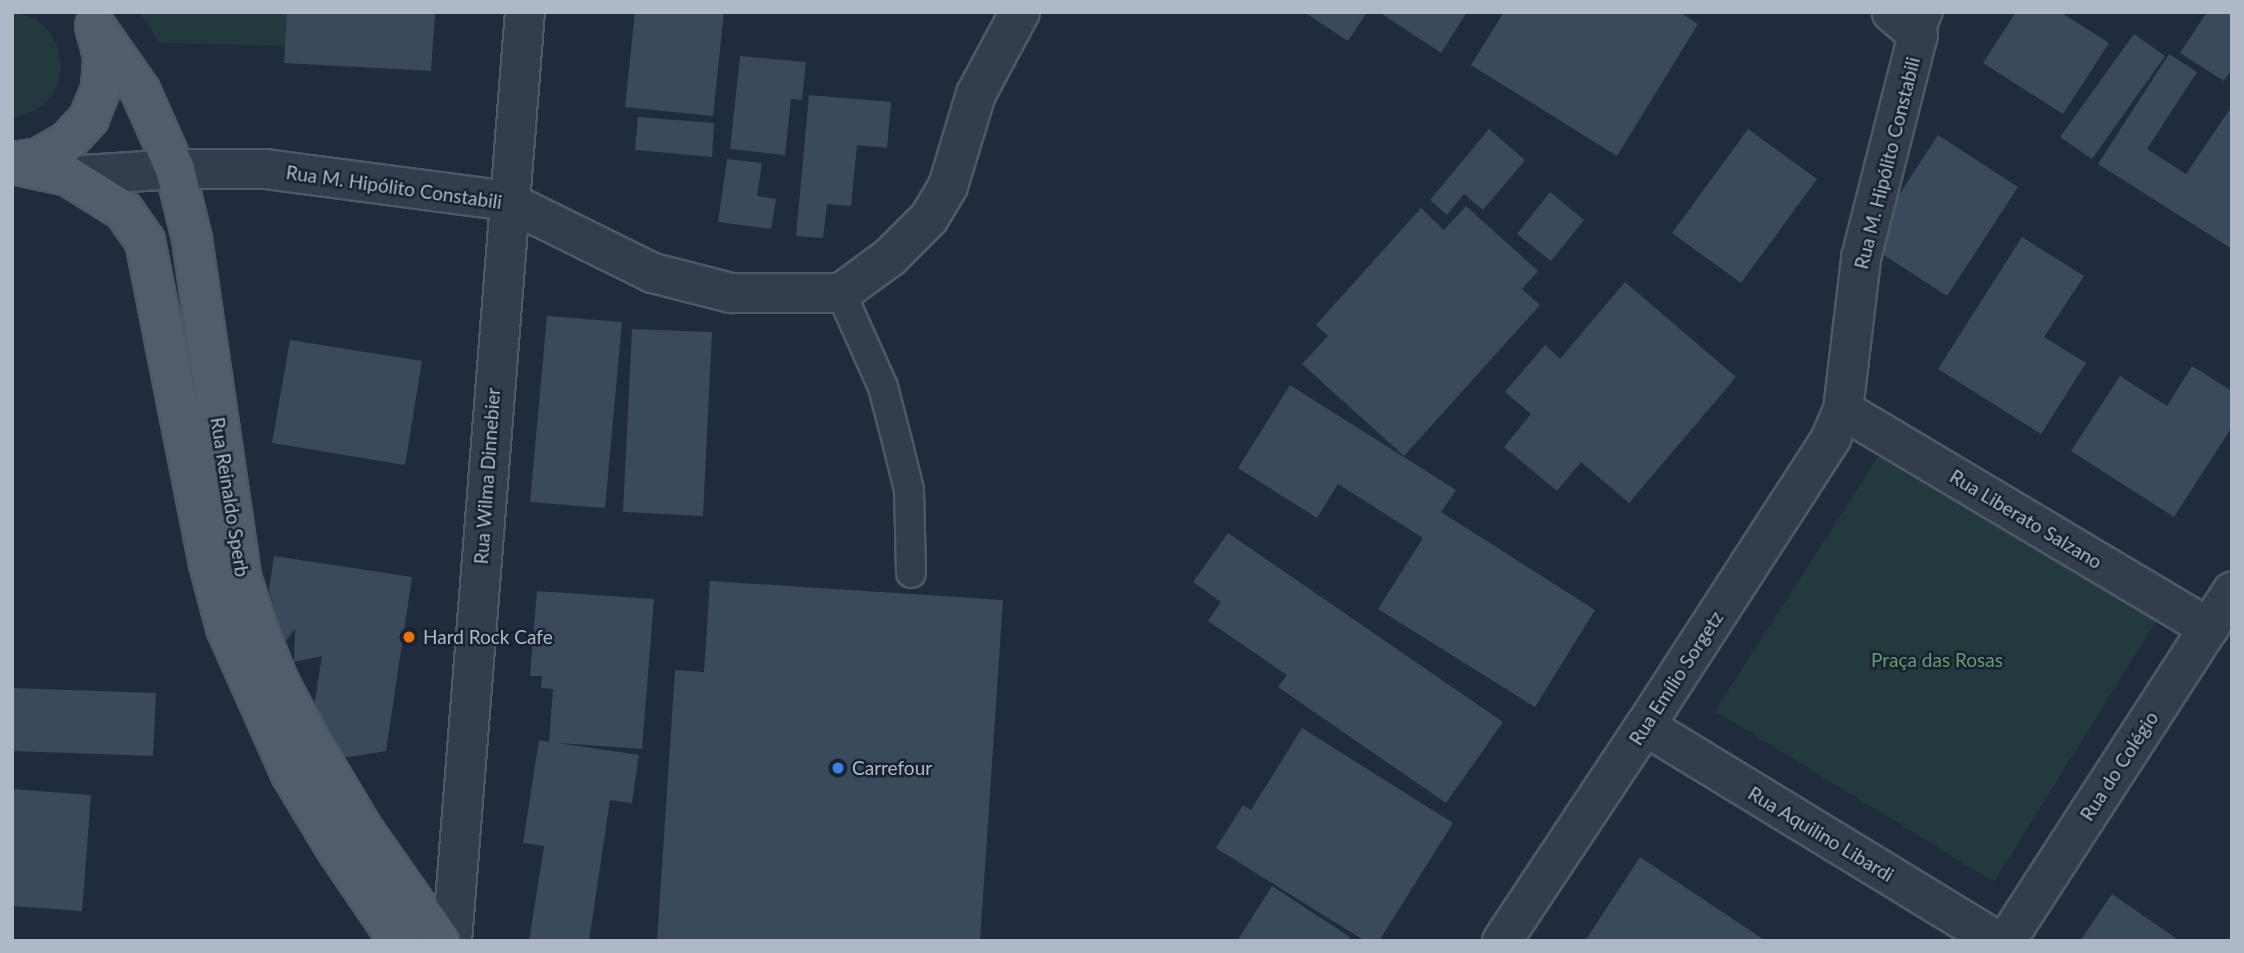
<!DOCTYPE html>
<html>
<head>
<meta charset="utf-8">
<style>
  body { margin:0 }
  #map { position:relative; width:2244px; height:953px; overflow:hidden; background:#202b3d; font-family:Lato,sans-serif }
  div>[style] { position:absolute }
  .green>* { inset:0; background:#223a3e }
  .building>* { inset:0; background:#3b495d }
  .roads { filter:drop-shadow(2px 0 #4f5867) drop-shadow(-2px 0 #4f5867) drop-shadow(0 2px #4f5867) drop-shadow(0 -2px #4f5867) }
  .lane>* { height:28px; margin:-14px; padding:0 14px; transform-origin:14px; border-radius:14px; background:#343d4d }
  .street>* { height:38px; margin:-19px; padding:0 19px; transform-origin:19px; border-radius:19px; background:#343d4d }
  .primary>* { height:38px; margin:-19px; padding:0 19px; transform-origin:19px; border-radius:19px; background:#515c6d }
  .dots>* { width:19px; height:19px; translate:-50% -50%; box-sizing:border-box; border:4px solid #192231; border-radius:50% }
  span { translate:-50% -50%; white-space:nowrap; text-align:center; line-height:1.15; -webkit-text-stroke:5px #192231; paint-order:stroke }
  .street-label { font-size:19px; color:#afb8c9 }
  .poi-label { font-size:19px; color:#afb8c9 }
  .left { translate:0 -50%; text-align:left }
  .park-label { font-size:19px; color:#639c72 }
  .frame { position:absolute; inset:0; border:14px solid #afb8c9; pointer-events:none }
</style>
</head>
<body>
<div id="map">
  <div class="green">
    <i style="clip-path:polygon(12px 12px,35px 18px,49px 31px,58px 47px,61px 66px,58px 84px,48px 100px,35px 111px,12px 118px)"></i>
    <i style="clip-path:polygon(139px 12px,288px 12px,287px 46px,160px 43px)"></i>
    <i style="clip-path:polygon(1888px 441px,2162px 612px,1994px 882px,1715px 711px)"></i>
  </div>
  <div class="building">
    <i style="clip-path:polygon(287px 12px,435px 12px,431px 71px,284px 63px)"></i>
    <i style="clip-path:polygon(635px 12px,724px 12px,713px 116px,625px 107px)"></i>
    <i style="clip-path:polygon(1304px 12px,1367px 12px,1348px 41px)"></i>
    <i style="clip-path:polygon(1379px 12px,1467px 12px,1441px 53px)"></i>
    <i style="clip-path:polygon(1504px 12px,1679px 12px,1698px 24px,1617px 156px,1471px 65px)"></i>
    <i style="clip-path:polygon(2016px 12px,2060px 12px,2109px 43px,2063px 114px,1983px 63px)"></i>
    <i style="clip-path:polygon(2207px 12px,2232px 12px,2232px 69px,2224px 81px,2180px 53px)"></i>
    <i style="clip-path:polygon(2134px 34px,2165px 56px,2092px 159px,2060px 137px)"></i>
    <i style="clip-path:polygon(2169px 54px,2197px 72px,2147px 149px,2186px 174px,2232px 106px,2232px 249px,2098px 164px)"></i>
    <i style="clip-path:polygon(740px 56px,806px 62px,802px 100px,791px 99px,785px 155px,730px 149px)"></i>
    <i style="clip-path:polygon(809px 95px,891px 102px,887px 148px,857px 145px,851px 206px,827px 204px,823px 238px,796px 236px)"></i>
    <i style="clip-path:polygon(638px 117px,714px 123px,712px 157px,635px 150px)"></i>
    <i style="clip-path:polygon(1489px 129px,1525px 160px,1483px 210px,1464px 194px,1447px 215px,1430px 200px)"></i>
    <i style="clip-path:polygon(1748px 129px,1817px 179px,1741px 283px,1672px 233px)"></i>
    <i style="clip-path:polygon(1938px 135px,2018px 187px,1947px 296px,1867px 244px)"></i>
    <i style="clip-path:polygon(727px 159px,762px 163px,757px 196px,776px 199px,771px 229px,718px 222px)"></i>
    <i style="clip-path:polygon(1550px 192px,1584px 220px,1551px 261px,1517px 234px)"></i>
    <i style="clip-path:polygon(1466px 206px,1538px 271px,1522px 289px,1540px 305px,1404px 456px,1302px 364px,1328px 336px,1316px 325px,1421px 208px,1444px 230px)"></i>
    <i style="clip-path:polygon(2022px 237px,2084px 276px,2044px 337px,2086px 363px,2041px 434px,1938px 369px)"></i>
    <i style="clip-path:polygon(1625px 282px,1736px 377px,1629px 503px,1581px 462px,1557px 491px,1504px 447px,1531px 414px,1505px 392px,1545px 345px,1560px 359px)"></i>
    <i style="clip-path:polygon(547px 316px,622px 322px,605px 508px,530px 502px)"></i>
    <i style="clip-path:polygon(632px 329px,712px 332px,703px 516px,623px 512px)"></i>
    <i style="clip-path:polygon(290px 340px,422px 361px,405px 465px,272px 443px)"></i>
    <i style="clip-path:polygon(2192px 366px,2232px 391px,2232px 427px,2174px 517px,2071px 451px,2120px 376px,2167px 406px)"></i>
    <i style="clip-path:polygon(1290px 385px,1456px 490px,1441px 512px,1595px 610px,1535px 707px,1378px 609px,1423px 538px,1338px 484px,1317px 518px,1238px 468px)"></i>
    <i style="clip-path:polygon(1228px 533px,1503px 722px,1446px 803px,1278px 687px,1287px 675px,1208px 621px,1221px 602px,1193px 582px)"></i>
    <i style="clip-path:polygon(274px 556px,412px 577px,386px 751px,342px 758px,313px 713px,322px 656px,294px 662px,295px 629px,284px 643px,269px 590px)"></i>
    <i style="clip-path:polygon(710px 581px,1003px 600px,980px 941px,657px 941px,675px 670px,704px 672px)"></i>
    <i style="clip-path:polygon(537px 591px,654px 599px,642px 749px,558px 743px,639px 755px,632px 803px,610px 800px,589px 941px,529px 941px,544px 846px,523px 843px,539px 740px,549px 742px,553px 689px,541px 688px,542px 676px,530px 676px)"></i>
    <i style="clip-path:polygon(12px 688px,156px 693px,153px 756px,12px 751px)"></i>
    <i style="clip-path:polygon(1302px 728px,1453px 823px,1379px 941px,1365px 941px,1216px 848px,1243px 805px,1251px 810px)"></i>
    <i style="clip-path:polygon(12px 789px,91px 795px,82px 911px,12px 906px)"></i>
    <i style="clip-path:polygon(1640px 857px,1766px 941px,1585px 941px)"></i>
    <i style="clip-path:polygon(1272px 886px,1350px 937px,1348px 941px,1237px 941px)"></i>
    <i style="clip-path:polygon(2112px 894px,2180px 941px,2080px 941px)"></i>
  </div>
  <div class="roads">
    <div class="lane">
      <i style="left:1918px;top:35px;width:25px;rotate:-67deg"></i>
      <i style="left:841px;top:293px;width:103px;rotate:65.9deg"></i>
      <i style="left:883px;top:387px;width:64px;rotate:75.5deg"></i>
      <i style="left:899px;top:449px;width:42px;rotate:76.3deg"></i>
      <i style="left:909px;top:490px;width:83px;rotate:88.6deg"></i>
    </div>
    <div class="street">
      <i style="left:68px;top:176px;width:107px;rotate:-3.7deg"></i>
      <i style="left:175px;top:169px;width:90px"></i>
      <i style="left:265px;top:169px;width:244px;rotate:7.5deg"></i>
      <i style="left:507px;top:201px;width:163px;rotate:26.3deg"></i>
      <i style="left:653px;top:273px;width:81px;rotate:14.4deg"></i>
      <i style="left:731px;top:293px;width:110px"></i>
      <i style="left:841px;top:293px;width:61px;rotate:-36.3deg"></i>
      <i style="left:890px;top:257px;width:55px;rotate:-45deg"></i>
      <i style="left:929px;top:218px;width:37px;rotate:-59deg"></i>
      <i style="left:948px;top:186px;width:96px;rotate:-73.1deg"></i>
      <i style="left:976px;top:94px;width:93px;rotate:-61.8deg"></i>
      <i style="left:1843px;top:410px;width:426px;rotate:30.8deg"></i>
      <i style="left:1645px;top:726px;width:412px;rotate:31.4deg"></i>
      <i style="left:452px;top:941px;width:932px;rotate:-85.51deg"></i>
      <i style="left:1502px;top:941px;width:258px;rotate:-56.4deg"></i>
      <i style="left:1645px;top:726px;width:343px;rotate:-57.1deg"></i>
      <i style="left:1831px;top:438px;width:30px;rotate:-67deg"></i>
      <i style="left:1843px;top:410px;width:153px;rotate:-83.2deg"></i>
      <i style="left:1861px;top:258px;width:230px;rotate:-75.7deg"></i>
      <i style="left:1918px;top:35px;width:35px;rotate:-139deg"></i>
      <i style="left:2006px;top:941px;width:416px;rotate:-57.1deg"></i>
    </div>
    <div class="primary">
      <i style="left:95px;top:26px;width:78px;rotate:54.9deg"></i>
      <i style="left:140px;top:90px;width:86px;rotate:66.1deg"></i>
      <i style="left:175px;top:169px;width:72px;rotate:76.3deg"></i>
      <i style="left:192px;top:239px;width:345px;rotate:81.7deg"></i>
      <i style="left:242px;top:580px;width:58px;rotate:71.9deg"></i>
      <i style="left:260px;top:635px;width:51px;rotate:68deg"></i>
      <i style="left:279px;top:682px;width:64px;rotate:62.2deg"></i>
      <i style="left:309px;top:739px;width:104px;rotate:59.2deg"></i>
      <i style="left:362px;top:828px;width:138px;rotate:55deg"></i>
      <i style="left:12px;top:162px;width:27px;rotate:-8deg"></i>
      <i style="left:39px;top:158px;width:32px;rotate:-30deg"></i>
      <i style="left:67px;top:142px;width:33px;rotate:-47deg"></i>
      <i style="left:89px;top:118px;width:32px;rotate:-68deg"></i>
      <i style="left:101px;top:88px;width:32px;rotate:-86deg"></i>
      <i style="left:103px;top:56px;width:28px;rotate:-105deg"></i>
      <i style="left:12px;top:164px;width:57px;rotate:12.1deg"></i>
      <i style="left:68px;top:176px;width:66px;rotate:32deg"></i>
      <i style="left:124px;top:211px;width:37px;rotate:55deg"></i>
      <i style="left:145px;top:241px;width:329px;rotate:78.8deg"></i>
      <i style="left:209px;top:564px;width:66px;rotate:75.1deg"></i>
      <i style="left:226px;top:628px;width:160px;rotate:66deg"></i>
      <i style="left:291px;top:774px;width:85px;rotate:58.9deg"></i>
      <i style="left:335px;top:847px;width:114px;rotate:55.8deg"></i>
    </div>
  </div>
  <div class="dots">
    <i style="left:409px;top:637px;background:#e8710a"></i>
    <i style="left:838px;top:768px;background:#3f7fe0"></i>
  </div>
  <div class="street-label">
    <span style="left:1887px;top:163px;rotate:-76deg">Rua M. Hipólito Constabili</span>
    <span style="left:394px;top:187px;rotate:8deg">Rua M. Hipólito Constabili</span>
    <span style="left:487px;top:476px;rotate:-86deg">Rua Wilma Dinnebier</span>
    <span style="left:230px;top:497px;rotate:81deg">Rua Reinaldo Sperb</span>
    <span style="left:2026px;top:519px;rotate:31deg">Rua Liberato Salzano</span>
    <span style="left:1676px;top:678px;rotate:-57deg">Rua Emílio Sorgetz</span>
    <span style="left:2119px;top:766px;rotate:-57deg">Rua do Colégio</span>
    <span style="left:1821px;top:834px;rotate:31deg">Rua Aquilino Libardi</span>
  </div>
  <div class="poi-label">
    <span class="left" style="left:423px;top:637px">Hard Rock Cafe</span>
    <span class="left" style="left:852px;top:768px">Carrefour</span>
  </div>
  <div class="park-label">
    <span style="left:1937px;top:660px">Praça das Rosas</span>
  </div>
  <div class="frame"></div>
</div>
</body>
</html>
